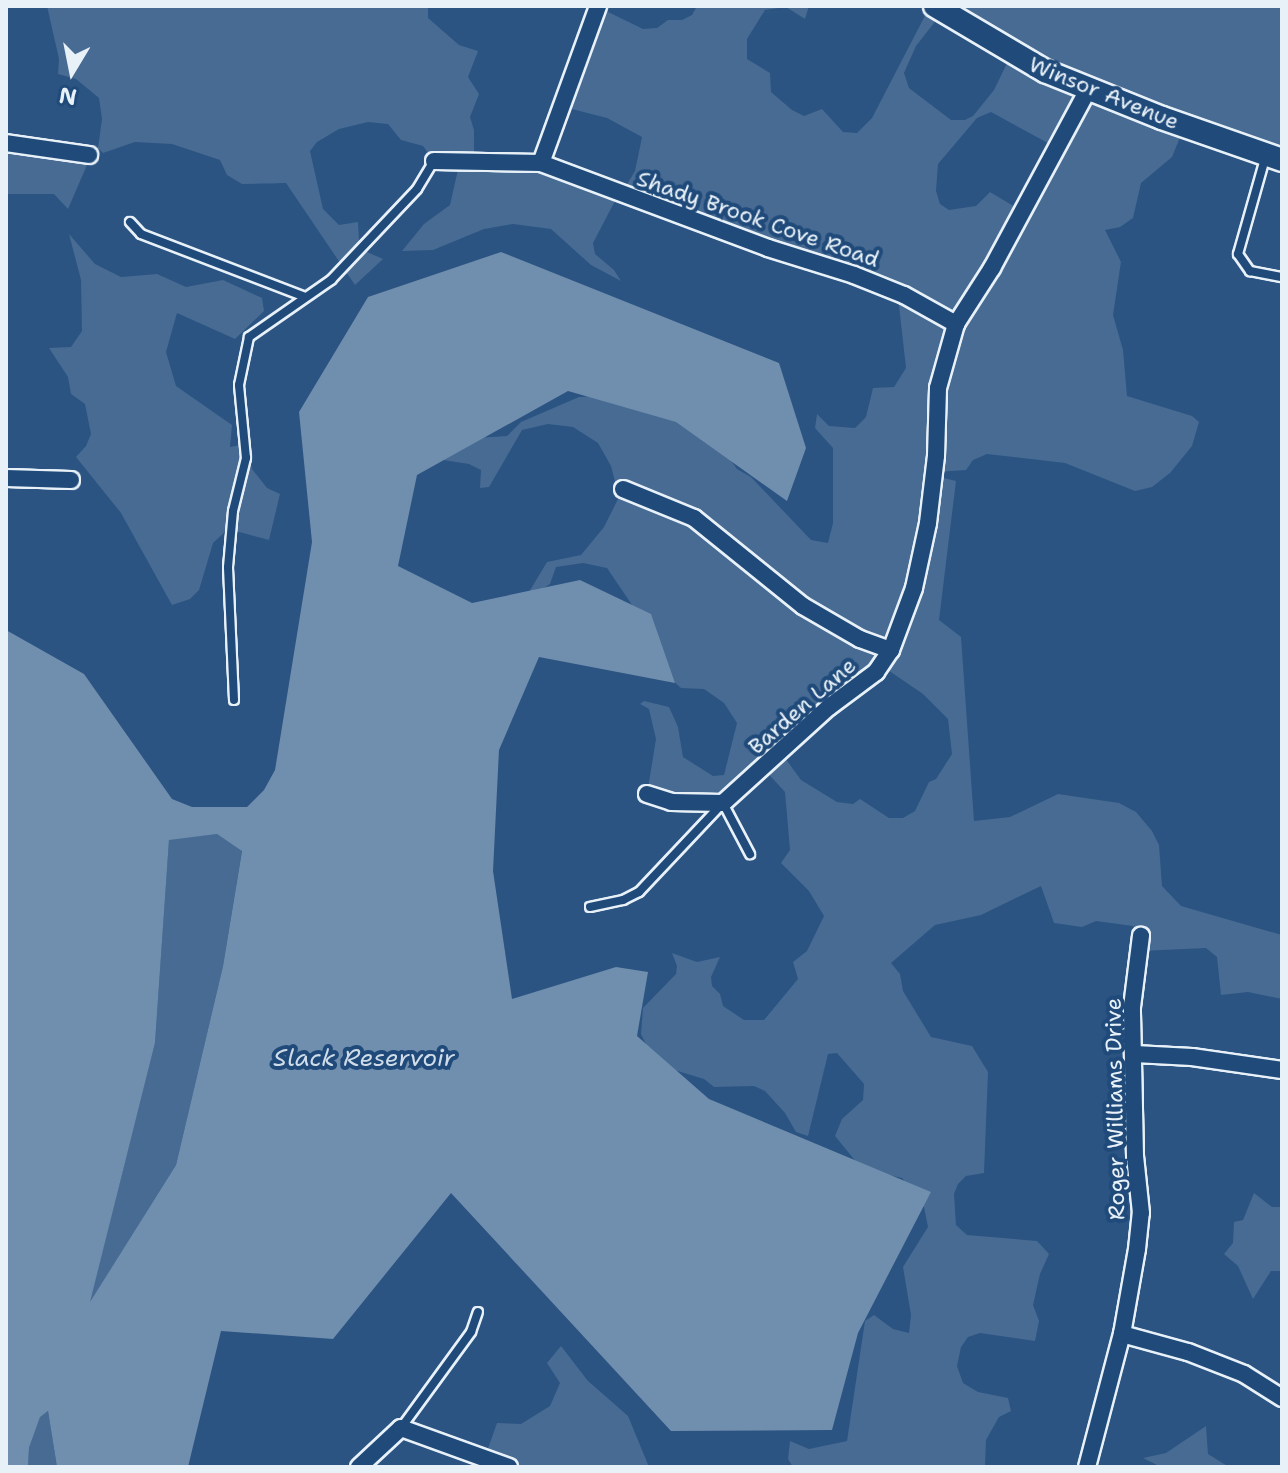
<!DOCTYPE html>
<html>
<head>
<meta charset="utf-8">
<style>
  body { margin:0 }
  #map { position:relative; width:1288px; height:1473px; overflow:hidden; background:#2b5482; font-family:"Shantell Sans",sans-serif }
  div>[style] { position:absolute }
  .green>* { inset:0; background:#476b93 }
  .water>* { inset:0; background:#708ead }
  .roads { filter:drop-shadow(2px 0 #e8f1f8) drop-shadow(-2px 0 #e8f1f8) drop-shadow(0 2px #e8f1f8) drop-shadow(0 -2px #e8f1f8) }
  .lane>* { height:8px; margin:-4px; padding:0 4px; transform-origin:4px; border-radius:4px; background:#1f4a7a }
  .street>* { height:16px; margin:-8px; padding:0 8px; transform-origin:8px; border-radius:8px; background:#1f4a7a }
  .secondary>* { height:22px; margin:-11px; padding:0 11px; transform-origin:11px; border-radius:11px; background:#1f4a7a }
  span { translate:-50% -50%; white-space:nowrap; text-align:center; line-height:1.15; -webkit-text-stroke:8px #1f4a7a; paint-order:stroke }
  .street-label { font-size:22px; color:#e8f1f8 }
  .water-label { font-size:24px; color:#d0dde9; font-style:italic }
  .frame { position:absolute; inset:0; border:8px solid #e8f1f8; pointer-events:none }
  .north { position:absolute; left:32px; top:32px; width:80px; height:80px; -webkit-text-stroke:6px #1f4a7a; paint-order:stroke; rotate:190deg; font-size:22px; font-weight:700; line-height:32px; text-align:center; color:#e8f1f8 }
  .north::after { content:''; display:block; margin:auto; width:28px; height:36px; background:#e8f1f8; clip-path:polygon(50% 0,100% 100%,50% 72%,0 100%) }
</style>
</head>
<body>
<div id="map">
  <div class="green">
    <i style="clip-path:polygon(evenodd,47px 6px,428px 6px,428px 18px,459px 45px,478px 51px,468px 77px,479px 94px,470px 117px,474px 130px,474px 163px,540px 164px,620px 196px,635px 171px,642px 137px,607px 118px,564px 107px,600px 8px,643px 29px,657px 28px,668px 20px,682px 20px,692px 15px,697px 6px,809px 6px,805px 19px,786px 7px,765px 10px,747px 39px,747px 59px,770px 73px,771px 92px,792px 110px,804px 116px,822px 109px,843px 132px,857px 133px,872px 118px,930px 6px,1282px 6px,1282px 162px,1183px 130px,1172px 157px,1141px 183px,1133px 218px,1120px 227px,1105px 230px,1121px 262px,1113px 315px,1123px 350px,1127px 396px,1192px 416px,1199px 422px,1192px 446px,1170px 473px,1152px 487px,1135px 491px,1065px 463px,987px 454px,973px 460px,966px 470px,937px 472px,935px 476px,956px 481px,939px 620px,961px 637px,974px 821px,1010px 817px,1058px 794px,1119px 803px,1136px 812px,1152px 831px,1159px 845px,1162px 886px,1181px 906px,1282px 935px,1282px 999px,1248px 992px,1221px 995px,1217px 957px,1206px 948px,1141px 951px,1140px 934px,1133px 926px,1096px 921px,1082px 927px,1054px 923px,1041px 886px,981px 915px,935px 925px,891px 963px,900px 974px,903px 991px,931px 1037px,972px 1046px,988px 1072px,984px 1173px,966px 1176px,958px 1184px,954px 1194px,956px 1225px,967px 1235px,1037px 1241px,1049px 1254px,1040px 1274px,1033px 1305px,1039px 1321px,1035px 1341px,980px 1333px,968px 1337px,961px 1347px,957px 1366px,963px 1383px,978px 1392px,1008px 1398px,1011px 1411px,999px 1417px,986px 1440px,985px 1467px,793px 1467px,788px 1459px,790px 1441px,809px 1449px,847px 1441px,865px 1321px,874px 1315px,893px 1329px,909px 1333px,911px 1315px,903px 1267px,928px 1227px,924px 1207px,902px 1178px,862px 1169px,835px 1136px,842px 1119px,863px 1100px,864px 1084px,837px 1053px,828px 1054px,808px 1136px,796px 1132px,785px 1113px,765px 1091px,754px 1086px,714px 1087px,704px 1079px,671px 1069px,651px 1055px,641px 1034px,643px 1008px,676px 974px,677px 966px,672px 953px,697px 962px,720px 957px,711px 977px,712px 986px,720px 994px,723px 1006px,744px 1020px,764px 1020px,798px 979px,793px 962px,807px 951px,824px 916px,809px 891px,781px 863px,790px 850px,785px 792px,762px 767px,753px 765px,716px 794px,671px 797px,648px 788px,656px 739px,649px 709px,640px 704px,644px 701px,669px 707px,678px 727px,683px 757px,713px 776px,724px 775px,737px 723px,724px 703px,704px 689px,681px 688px,670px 678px,649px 630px,607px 568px,583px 563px,556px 567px,550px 584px,523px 602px,547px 562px,581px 555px,604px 527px,619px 497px,611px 466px,598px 443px,573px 427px,548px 424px,522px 430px,489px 487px,480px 488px,481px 470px,469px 464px,430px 458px,445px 440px,507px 436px,521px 422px,579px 397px,627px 395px,664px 398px,724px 451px,737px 469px,751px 477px,811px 540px,828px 543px,833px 523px,833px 448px,815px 428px,817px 414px,829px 426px,855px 428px,866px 417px,873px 388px,894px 387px,906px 368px,898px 297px,617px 197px,593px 243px,595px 254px,614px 270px,621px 281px,591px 265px,551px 229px,513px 224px,484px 229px,433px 250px,402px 251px,424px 224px,450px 205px,459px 165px,436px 164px,423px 146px,401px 140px,388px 124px,368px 122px,339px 129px,317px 142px,310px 151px,323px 209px,339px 225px,358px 222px,359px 240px,367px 252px,383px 259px,355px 285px,286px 183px,242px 184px,227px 175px,220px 160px,172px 144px,135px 142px,103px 153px,98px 148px,102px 119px,99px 98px,76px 79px,58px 74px,59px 59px,47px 6px,941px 14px,1010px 57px,994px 90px,973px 116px,965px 120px,951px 120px,909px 88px,904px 73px,916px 46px,941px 14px,47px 6px,991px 112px,1057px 148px,1022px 211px,990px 192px,976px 206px,949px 210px,940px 204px,936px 191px,938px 164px,977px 118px,991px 112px,47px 6px,882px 666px,923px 694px,948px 719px,952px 754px,936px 779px,929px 782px,915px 811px,903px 818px,889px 818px,860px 799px,853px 804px,837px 802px,801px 780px,777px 747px,882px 666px)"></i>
    <i style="clip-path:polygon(7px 148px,90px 158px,68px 209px,54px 194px,6px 194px)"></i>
    <i style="clip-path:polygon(69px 234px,95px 264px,121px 277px,157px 274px,186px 287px,223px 280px,262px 298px,264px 311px,235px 339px,177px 313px,166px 352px,176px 386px,232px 425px,230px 447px,246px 444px,252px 469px,267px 488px,280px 494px,269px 540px,228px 529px,213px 543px,199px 590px,190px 599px,172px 605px,121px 513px,76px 457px,86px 446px,91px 434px,85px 404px,71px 394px,68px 377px,49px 348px,71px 347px,82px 331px,81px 280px)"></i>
    <i style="clip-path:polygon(217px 834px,242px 850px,223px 966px,176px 1165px,89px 1304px,155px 1043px,169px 839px)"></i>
    <i style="clip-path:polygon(1254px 1193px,1272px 1207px,1282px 1207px,1282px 1271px,1271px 1271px,1253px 1299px,1238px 1266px,1224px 1254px,1233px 1243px,1234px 1222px,1243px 1220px)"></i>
    <i style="clip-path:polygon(561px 1346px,588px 1381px,628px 1416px,649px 1467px,503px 1467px,485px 1457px,497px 1423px,521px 1424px,550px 1406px,560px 1383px,547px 1363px)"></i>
    <i style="clip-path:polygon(48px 1411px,57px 1467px,28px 1467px,29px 1448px,40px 1416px)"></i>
    <i style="clip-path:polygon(1206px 1426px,1208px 1454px,1229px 1467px,1161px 1467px,1143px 1458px,1166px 1453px)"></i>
  </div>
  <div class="water">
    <i style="clip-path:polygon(evenodd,501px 252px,779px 363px,806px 448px,787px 501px,676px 422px,568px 391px,417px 475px,398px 566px,472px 603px,580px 580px,651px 614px,675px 683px,539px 657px,499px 750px,493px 871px,512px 999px,616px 967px,648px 972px,637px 1036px,709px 1099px,931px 1192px,858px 1333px,832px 1430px,671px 1431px,451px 1193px,333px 1339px,221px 1331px,188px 1467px,57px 1467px,48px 1411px,40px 1417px,29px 1448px,28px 1467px,6px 1467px,6px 630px,84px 674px,172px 799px,192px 807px,247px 807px,264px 790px,275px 770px,312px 542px,299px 412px,368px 297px,501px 252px,217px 834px,242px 851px,223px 966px,176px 1165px,90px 1302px,155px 1043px,169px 840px,217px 834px)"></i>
  </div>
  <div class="roads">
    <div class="lane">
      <i style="left:1266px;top:155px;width:103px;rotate:105.8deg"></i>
      <i style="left:1238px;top:254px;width:21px;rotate:55deg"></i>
      <i style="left:1250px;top:271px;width:33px;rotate:11deg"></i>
      <i style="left:130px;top:222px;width:16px;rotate:47deg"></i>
      <i style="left:141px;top:234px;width:176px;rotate:21deg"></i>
      <i style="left:234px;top:700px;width:133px;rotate:-92.6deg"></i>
      <i style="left:228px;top:567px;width:56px;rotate:-84.9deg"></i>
      <i style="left:233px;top:511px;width:55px;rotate:-76.2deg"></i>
      <i style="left:246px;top:458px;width:73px;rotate:-95.5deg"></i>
      <i style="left:239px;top:385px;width:49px;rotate:-78.2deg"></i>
      <i style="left:249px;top:337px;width:100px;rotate:-34.8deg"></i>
      <i style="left:331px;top:280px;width:125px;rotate:-46.6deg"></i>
      <i style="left:417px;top:189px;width:33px;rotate:-59deg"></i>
      <i style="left:590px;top:907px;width:34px;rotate:-12deg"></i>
      <i style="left:623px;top:900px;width:18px;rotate:-27deg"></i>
      <i style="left:639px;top:892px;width:122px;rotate:-46.7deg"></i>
      <i style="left:723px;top:803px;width:58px;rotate:62.1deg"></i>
      <i style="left:401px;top:1428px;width:119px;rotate:-53.9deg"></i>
      <i style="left:471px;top:1332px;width:21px;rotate:-71deg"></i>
    </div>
    <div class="street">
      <i style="left:6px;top:143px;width:84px;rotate:8.2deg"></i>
      <i style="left:434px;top:161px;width:107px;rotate:1.1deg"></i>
      <i style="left:541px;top:163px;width:242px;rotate:20.5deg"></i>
      <i style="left:768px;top:248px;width:90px;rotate:17.4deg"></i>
      <i style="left:854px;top:275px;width:54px;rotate:21.8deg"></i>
      <i style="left:904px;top:295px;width:60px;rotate:29.1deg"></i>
      <i style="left:541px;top:163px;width:167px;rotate:-70deg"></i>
      <i style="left:6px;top:478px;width:65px;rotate:1.8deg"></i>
      <i style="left:623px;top:489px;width:77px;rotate:22.2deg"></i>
      <i style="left:694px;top:518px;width:140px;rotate:38.9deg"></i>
      <i style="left:803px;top:606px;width:66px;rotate:30.1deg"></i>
      <i style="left:860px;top:639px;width:33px;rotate:20deg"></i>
      <i style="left:647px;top:794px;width:25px;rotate:18deg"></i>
      <i style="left:671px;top:802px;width:52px;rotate:1.1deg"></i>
      <i style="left:723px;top:803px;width:143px;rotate:-42.2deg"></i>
      <i style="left:829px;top:707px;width:59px;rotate:-36.7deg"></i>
      <i style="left:876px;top:672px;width:27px;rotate:-56deg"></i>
      <i style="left:891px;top:650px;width:66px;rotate:-69.6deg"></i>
      <i style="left:914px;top:588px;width:66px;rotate:-77.8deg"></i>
      <i style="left:928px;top:523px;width:67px;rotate:-83.2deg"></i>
      <i style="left:936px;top:456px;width:68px;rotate:-88.3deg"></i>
      <i style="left:938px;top:388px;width:66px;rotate:-74.3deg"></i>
      <i style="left:956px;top:324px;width:67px;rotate:-57.3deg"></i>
      <i style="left:992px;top:268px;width:202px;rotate:-61.7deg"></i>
      <i style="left:1135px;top:1054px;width:57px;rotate:3deg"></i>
      <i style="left:1192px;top:1057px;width:91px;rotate:8.2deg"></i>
      <i style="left:1122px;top:1334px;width:68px;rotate:15.3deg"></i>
      <i style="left:1188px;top:1352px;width:60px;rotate:21.4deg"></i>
      <i style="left:1244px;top:1374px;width:45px;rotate:32.3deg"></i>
      <i style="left:359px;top:1467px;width:57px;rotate:-42.9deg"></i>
      <i style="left:401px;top:1428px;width:115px;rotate:19.9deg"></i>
      <i style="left:1087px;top:1467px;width:138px;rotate:-75.3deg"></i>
      <i style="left:1122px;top:1334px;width:86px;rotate:-80deg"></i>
      <i style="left:1137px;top:1249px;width:36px;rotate:-84deg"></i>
      <i style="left:1141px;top:1213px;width:57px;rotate:-96deg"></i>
      <i style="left:1135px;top:1156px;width:149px;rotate:-91.2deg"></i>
      <i style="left:1132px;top:1007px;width:72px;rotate:-82.8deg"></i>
    </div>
    <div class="secondary">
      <i style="left:935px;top:6px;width:128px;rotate:30.6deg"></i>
      <i style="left:1045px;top:71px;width:126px;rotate:21.9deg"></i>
      <i style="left:1162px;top:118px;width:127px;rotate:19.3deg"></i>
    </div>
  </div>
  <div class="street-label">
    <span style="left:1104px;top:93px;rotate:22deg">Winsor Avenue</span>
    <span style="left:758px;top:219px;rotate:19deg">Shady Brook Cove Road</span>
    <span style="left:802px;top:706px;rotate:-41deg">Barden Lane</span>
    <span style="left:1115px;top:1109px;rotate:-91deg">Roger Williams Drive</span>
  </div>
  <div class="water-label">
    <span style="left:364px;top:1059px">Slack Reservoir</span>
  </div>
  <div class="frame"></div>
  <div class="north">N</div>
</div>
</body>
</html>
